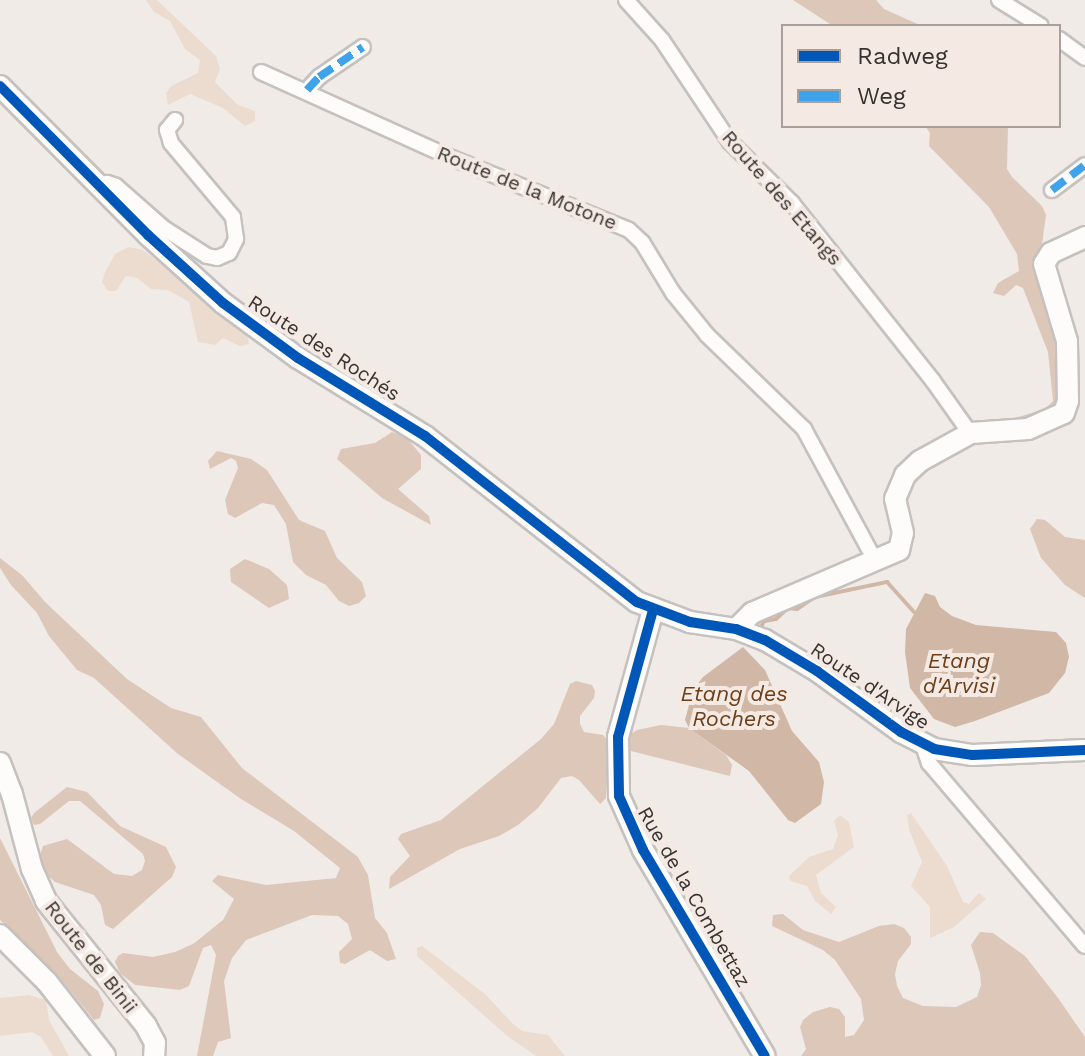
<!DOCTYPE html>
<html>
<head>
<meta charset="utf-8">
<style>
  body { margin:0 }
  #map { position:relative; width:1085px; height:1056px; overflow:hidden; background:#f0ebe7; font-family:"Work Sans",sans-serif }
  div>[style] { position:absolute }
  .green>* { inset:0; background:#ecdcd0 }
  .forest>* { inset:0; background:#ddc7b9 }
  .water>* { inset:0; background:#d0b7a6 }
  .stream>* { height:4px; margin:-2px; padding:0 2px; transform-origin:2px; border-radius:2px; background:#d0b7a6 }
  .roads { filter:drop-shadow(2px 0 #c5c1be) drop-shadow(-2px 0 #c5c1be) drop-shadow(0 2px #c5c1be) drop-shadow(0 -2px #c5c1be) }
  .street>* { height:14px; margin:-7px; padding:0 7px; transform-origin:7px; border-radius:7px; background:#fdfcfb }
  .secondary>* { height:20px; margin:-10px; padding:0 10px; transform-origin:10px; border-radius:10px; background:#fdfcfb }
  .quiet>* { height:8px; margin-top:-4px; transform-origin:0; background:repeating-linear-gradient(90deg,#3fa3eb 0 16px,transparent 0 24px) }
  .cycleway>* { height:10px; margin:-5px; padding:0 5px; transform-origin:5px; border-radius:5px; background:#0057b8 }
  span { translate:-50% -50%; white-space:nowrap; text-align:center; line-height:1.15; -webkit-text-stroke:8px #f4eae3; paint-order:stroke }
  .street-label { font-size:20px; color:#373330 }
  .water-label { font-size:22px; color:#6d3e19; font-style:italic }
  .legend { position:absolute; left:781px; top:24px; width:280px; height:104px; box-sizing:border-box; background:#f4eae3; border:2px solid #a8a19b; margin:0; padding:10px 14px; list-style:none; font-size:24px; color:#373330 }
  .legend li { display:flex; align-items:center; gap:16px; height:40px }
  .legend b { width:40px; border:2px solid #a8a19b }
</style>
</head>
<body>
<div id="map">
  <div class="green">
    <i style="clip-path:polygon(146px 0,157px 0,216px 56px,220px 69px,215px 82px,238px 105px,255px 111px,255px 121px,245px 126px,223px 108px,190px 94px,168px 105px,166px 93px,171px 86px,198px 73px,200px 60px,185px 49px,170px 21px,154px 12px)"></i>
    <i style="clip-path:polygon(128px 247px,143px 250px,156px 260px,248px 337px,249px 344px,240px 346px,223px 338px,215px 345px,198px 342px,189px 302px,168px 290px,151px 289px,137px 278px,126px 276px,116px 291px,108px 291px,102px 282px,105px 272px,115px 254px)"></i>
    <i style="clip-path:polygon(911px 813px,947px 866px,963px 902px,969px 904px,979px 893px,986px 899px,954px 927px,930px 938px,930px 907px,911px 886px,922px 862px,909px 829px,907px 815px)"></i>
    <i style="clip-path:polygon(840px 815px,849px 822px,854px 847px,816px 875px,821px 893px,836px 907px,831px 914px,815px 901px,807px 886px,790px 881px,789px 876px,809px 857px,833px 849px,838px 835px,834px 821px)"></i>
    <i style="clip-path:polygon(422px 946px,485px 994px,512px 1023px,522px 1031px,548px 1035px,565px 1056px,536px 1056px,506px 1035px,417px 956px,417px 948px)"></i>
    <i style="clip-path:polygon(29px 995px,46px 1000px,49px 1020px,69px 1056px,53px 1056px,41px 1037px,32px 1032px,0 1036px,0 998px)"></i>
  </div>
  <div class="forest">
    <i style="clip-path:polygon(793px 0,876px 0,884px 9px,922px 26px,833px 26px)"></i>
    <i style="clip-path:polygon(925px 126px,1008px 126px,1007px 169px,1012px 177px,1042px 206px,1046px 215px,1039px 266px,1061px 346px,1065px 392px,1053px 417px,998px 423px,1045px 409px,1053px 401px,1048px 352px,1023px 288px,1016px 285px,1004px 296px,993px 293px,998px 283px,1019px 271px,1017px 254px,989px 207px,929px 146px,930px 133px)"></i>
    <i style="clip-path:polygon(392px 432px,406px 437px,421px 455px,421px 469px,398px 489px,429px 516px,431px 525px,382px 498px,337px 459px,341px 449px,375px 443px)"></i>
    <i style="clip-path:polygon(217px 451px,251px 459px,267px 470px,299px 520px,325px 531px,337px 558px,362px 582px,366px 596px,359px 603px,349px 606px,339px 601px,326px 585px,306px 575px,293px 562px,286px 524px,274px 505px,262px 503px,235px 518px,228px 514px,225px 500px,238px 468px,236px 461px,231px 458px,210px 469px,208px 461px)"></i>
    <i style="clip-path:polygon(1037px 519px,1045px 520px,1065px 537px,1085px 540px,1085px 598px,1065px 585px,1041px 558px,1030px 529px)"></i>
    <i style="clip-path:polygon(0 558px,23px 576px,45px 602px,127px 679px,171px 708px,201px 717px,242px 768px,358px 857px,368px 875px,375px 918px,387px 933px,396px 959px,387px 961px,370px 950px,345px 964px,340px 963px,339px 952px,352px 939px,348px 924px,338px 916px,312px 915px,246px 940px,232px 958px,224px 981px,231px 1038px,218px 1042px,213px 1056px,197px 1056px,216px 955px,211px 945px,203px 948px,189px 986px,180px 990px,135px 985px,120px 973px,115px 962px,118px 956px,123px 953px,153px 957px,175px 952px,193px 944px,223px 920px,234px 899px,212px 881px,218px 875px,266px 885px,336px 878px,340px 868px,294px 831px,241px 799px,178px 754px,94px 678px,77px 670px,49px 636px,37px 613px,11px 585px,0 568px)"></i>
    <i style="clip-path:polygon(245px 559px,269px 569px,287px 585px,289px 599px,269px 608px,231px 582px,230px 569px)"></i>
    <i style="clip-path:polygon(576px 681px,592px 685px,595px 691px,594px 698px,580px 716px,580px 724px,584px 732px,603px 735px,609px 742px,606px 798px,600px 804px,579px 780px,572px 776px,561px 778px,538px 808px,518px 825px,499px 836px,460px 849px,389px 889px,390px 877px,410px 856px,398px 839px,401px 834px,441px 820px,541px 739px,554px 724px,570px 684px)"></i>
    <i style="clip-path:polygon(661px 725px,689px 728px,726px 755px,732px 765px,730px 776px,627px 750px,626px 737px,637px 730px)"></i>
    <i style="clip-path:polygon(67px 787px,87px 792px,120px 826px,166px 847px,176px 867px,172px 877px,113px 929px,105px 925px,101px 905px,94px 895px,55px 882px,46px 874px,39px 858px,43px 846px,67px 839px,114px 874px,132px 876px,142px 870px,145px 861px,143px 854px,80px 801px,69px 801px,40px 824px,34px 825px,31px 818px,34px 813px)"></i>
    <i style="clip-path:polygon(0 838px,57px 952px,70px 969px,98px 991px,104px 1004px,100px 1018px,94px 1020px,55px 972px,0 920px)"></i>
    <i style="clip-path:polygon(783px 914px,803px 930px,839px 942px,879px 926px,894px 924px,904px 928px,911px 937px,911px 944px,898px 961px,895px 974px,897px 986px,903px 998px,923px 1006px,956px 1007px,977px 997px,981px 985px,980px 973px,971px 945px,980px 932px,993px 933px,1025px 956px,1058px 998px,1085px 1037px,1085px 1056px,801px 1056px,806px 1049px,800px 1027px,803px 1020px,813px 1012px,830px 1007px,839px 1009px,845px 1017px,845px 1037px,854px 1035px,864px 1020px,861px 999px,835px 960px,823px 950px,772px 926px,773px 915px)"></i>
  </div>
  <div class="water">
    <i style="clip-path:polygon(925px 593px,935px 596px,940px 607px,952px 616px,976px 625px,1056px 632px,1066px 643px,1069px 657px,1065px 673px,1049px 693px,975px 721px,955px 727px,934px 719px,910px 688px,905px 652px,906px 629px)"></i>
    <i style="clip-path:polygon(743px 647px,765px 670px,792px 731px,819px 762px,824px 782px,821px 804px,795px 823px,788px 820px,749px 771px,689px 728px,685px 720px,693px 690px,703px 677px)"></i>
  </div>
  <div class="stream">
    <i style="left:759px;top:631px;width:11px;rotate:-63deg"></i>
    <i style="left:764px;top:621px;width:12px;rotate:-9deg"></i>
    <i style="left:776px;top:619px;width:16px;rotate:-43deg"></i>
    <i style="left:788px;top:608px;width:9px;rotate:6deg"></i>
    <i style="left:797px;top:609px;width:22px;rotate:-34deg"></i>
    <i style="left:815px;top:597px;width:74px;rotate:-11.8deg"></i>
    <i style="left:887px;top:582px;width:40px;rotate:48deg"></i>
  </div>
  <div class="roads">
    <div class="street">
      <i style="left:626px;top:0;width:54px;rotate:48deg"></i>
      <i style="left:662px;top:40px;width:123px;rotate:56.3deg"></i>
      <i style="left:730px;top:142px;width:87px;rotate:44.5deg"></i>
      <i style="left:792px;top:203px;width:227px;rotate:51.6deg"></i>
      <i style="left:933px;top:381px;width:64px;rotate:54.6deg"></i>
      <i style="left:999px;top:0;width:49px;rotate:31.8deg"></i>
      <i style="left:1059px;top:39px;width:32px;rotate:36deg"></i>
      <i style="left:261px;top:72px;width:204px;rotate:24.3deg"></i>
      <i style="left:447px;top:156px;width:196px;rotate:22.1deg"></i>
      <i style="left:629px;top:230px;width:18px;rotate:43deg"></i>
      <i style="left:642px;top:242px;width:60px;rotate:58.7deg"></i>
      <i style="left:673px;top:293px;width:54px;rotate:51deg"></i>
      <i style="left:707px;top:335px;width:135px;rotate:44.1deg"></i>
      <i style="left:804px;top:429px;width:151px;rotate:61.6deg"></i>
      <i style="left:307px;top:90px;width:18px;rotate:-47deg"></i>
      <i style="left:319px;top:77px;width:53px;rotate:-34.3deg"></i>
      <i style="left:101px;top:186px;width:7px;rotate:-27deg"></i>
      <i style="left:107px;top:183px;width:9px;rotate:18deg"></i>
      <i style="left:116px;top:186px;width:65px;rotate:41.3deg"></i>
      <i style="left:165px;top:229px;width:50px;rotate:32.7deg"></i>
      <i style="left:207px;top:256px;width:10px;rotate:11deg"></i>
      <i style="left:217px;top:258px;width:13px;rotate:-23deg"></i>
      <i style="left:229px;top:253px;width:16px;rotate:-63deg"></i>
      <i style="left:236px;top:239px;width:22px;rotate:-98deg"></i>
      <i style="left:233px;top:217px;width:97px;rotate:-130deg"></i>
      <i style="left:171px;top:143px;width:14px;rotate:-107deg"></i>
      <i style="left:167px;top:130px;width:13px;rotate:-51deg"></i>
      <i style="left:1052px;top:190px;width:41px;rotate:-37.1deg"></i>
      <i style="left:923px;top:745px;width:19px;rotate:72deg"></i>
      <i style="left:929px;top:763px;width:240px;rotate:49.6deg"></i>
    </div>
    <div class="secondary">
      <i style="left:0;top:86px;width:210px;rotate:45.2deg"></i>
      <i style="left:148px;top:235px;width:101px;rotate:42.2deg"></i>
      <i style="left:223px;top:303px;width:93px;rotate:36.3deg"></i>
      <i style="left:298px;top:358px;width:149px;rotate:31.6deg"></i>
      <i style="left:425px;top:436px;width:269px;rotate:38.1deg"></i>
      <i style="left:637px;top:602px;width:57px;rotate:20.7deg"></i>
      <i style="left:690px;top:622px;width:47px;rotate:8.7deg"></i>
      <i style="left:736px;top:629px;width:31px;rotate:21deg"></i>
      <i style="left:765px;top:640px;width:61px;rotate:30.8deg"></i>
      <i style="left:817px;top:671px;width:104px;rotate:36deg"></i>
      <i style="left:901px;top:732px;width:37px;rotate:27deg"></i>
      <i style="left:934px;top:749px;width:39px;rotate:9deg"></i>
      <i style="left:973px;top:755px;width:112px;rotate:-2.6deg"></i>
      <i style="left:653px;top:610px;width:132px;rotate:105.4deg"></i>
      <i style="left:618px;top:737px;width:59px;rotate:89deg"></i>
      <i style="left:619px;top:796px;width:59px;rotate:66deg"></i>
      <i style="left:643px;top:850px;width:239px;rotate:59.4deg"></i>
      <i style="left:736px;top:629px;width:23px;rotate:-45deg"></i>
      <i style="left:752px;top:613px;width:160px;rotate:-23.2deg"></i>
      <i style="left:899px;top:550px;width:17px;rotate:-77deg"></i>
      <i style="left:903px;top:533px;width:35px;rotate:-103deg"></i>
      <i style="left:895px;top:499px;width:26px;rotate:-67deg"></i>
      <i style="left:905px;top:475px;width:21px;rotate:-43deg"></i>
      <i style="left:920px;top:461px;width:58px;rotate:-28.8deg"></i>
      <i style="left:971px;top:433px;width:57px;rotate:-4deg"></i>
      <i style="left:1028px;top:429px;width:39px;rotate:-24deg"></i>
      <i style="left:1064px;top:413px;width:13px;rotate:-72deg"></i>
      <i style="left:1068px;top:401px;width:60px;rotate:-91deg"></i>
      <i style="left:1067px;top:341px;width:80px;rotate:-106.6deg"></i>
      <i style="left:1044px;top:264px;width:13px;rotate:-58deg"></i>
      <i style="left:1051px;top:253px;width:38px;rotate:-25deg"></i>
      <i style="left:0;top:763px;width:33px;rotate:69deg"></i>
      <i style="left:12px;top:794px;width:78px;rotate:75.1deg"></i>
      <i style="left:32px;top:869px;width:35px;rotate:66deg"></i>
      <i style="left:46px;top:901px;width:160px;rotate:51.3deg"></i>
      <i style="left:146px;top:1026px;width:19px;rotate:62deg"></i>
      <i style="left:155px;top:1043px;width:13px;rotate:94deg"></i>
      <i style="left:0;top:935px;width:66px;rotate:45deg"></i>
      <i style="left:47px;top:982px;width:94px;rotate:51.9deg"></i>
    </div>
  </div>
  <div class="quiet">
    <i style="left:307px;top:90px;width:18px;rotate:-47deg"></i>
    <i style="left:319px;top:77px;width:53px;rotate:-34.3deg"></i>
    <i style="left:1052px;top:190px;width:41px;rotate:-37.1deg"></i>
  </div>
  <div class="cycleway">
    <i style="left:0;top:86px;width:210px;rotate:45.2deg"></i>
    <i style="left:148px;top:235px;width:101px;rotate:42.2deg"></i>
    <i style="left:223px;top:303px;width:93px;rotate:36.3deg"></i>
    <i style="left:298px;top:358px;width:149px;rotate:31.6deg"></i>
    <i style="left:425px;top:436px;width:269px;rotate:38.1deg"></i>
    <i style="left:637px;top:602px;width:57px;rotate:20.7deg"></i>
    <i style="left:690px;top:622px;width:47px;rotate:8.7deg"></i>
    <i style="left:736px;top:629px;width:31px;rotate:21deg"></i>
    <i style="left:765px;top:640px;width:61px;rotate:30.8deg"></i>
    <i style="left:817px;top:671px;width:104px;rotate:36deg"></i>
    <i style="left:901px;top:732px;width:37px;rotate:27deg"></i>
    <i style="left:934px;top:749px;width:39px;rotate:9deg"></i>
    <i style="left:973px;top:755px;width:112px;rotate:-2.6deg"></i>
    <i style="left:653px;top:610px;width:132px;rotate:105.4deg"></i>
    <i style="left:618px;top:737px;width:59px;rotate:89deg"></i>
    <i style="left:619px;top:796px;width:59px;rotate:66deg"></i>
    <i style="left:643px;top:850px;width:239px;rotate:59.4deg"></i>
  </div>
  <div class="street-label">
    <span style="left:527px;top:188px;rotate:22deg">Route de la Motone</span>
    <span style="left:782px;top:198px;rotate:49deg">Route des Etangs</span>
    <span style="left:324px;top:348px;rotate:33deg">Route des Rochés</span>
    <span style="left:870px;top:686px;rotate:34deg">Route d'Arvige</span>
    <span style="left:694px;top:897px;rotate:60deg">Rue de la Combettaz</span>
    <span style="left:91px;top:957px;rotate:52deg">Route de Binii</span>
  </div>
  <div class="water-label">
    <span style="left:959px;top:673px">Etang<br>d'Arvisi</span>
    <span style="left:734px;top:706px">Etang des<br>Rochers</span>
  </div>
  <ul class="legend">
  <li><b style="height:10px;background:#0057b8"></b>Radweg</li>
  <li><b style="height:10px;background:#3fa3eb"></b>Weg</li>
  </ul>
</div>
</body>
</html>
